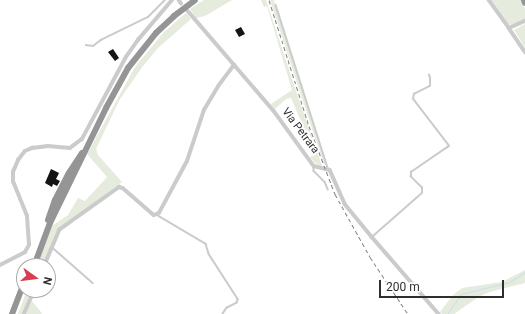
<!DOCTYPE html>
<html>
<head>
<meta charset="utf-8">
<style>
  body { margin:0 }
  #map { position:relative; width:525px; height:314px; overflow:hidden; background:#fff; font-family:Roboto,sans-serif }
  div>[style] { position:absolute }
  .green>* { inset:0; background:#e5ebdd }
  .stream>* { height:1px; margin:-0.5px; padding:0 0.5px; transform-origin:0.5px; border-radius:0.5px; background:#cadfea }
  .building>* { inset:0; background:#151515 }
  .service>* { height:1.5px; margin:-0.75px; padding:0 0.75px; transform-origin:0.75px; border-radius:0.75px; background:#cbcbcb }
  .minor>* { height:3.5px; margin:-1.75px; padding:0 1.75px; transform-origin:1.75px; border-radius:1.75px; background:#cbcbcb }
  .motorway>* { height:6px; margin:-3px; padding:0 3px; transform-origin:3px; border-radius:3px; background:#959595 }
  .rail>* { height:1px; margin-top:-0.5px; transform-origin:0; background:repeating-linear-gradient(90deg,#838383 0 4px,transparent 0 7px) }
  span { translate:-50% -50%; white-space:nowrap; text-align:center; line-height:1.15; -webkit-text-stroke:4px #fff; paint-order:stroke }
  .street-label { font-size:11px; color:#2e2e2e }
  .north { position:absolute; left:16px; top:258px; width:40px; height:40px; box-sizing:border-box; background:#fff; border:1px solid #ababab; border-radius:50%; rotate:104deg; font-size:11px; font-weight:700; line-height:16px; text-align:center; color:#2e2e2e }
  .north::after { content:''; display:block; margin:auto; width:14px; height:18px; background:#db3b50; clip-path:polygon(50% 0,100% 100%,50% 72%,0 100%) }
  .scale { position:absolute; left:379px; top:280px; width:125px; height:18px; box-sizing:border-box; border:2px solid #2e2e2e; border-top:0; padding-left:5px; font-size:12px; line-height:14px; white-space:nowrap; color:#2e2e2e; -webkit-text-stroke:3px #fff; paint-order:stroke }
</style>
</head>
<body>
<div id="map">
  <div class="green">
    <i style="clip-path:polygon(204px 0,232px 0,205px 16px,196px 18px,190px 9px)"></i>
    <i style="clip-path:polygon(261px 0,266px 0,298px 97px,322px 166px,315px 163px,310px 157px,315px 154px,291px 98px,286px 99px,275px 109px,271px 104px,292px 90px,267px 6px,264px 7px)"></i>
    <i style="clip-path:polygon(270px 0,274px 0,327px 165px,324px 164px,316px 141px)"></i>
    <i style="clip-path:polygon(491px 0,521px 0,525px 9px,525px 20px,512px 25px,508px 24px)"></i>
    <i style="clip-path:polygon(186px 13px,191px 19px,158px 48px,143px 66px,120px 99px,96px 149px,98px 155px,122px 182px,58px 229px,43px 266px,36px 266px,52px 226px,68px 215px,78px 198px,85px 201px,107px 177px,87px 154px,135px 67px,164px 32px)"></i>
    <i style="clip-path:polygon(525px 24px,525px 48px,514px 30px)"></i>
    <i style="clip-path:polygon(525px 270px,525px 283px,490px 292px,480px 296px,454px 314px,442px 314px,440px 312px,453px 295px,462px 288px,502px 282px)"></i>
    <i style="clip-path:polygon(27px 290px,33px 290px,23px 314px,18px 314px)"></i>
    <i style="clip-path:polygon(32px 301px,41px 312px,42px 314px,26px 314px)"></i>
  </div>
  <div class="stream">
    <i style="left:447px;top:314px;width:24px;rotate:-55deg"></i>
    <i style="left:461px;top:294px;width:49px;rotate:-14deg"></i>
    <i style="left:509px;top:282px;width:19px;rotate:-32deg"></i>
  </div>
  <div class="building">
    <i style="clip-path:polygon(241px 27px,245px 34px,239px 37px,235px 30px)"></i>
    <i style="clip-path:polygon(113px 49px,119px 58px,115px 61px,108px 52px)"></i>
    <i style="clip-path:polygon(51px 169px,59px 173px,56px 179px,60px 181px,57px 186px,53px 184px,52px 187px,45px 183px)"></i>
  </div>
  <div class="service">
    <i style="left:276px;top:5px;width:171px;rotate:72.3deg"></i>
    <i style="left:86px;top:45px;width:7px;rotate:8deg"></i>
    <i style="left:93px;top:46px;width:10px;rotate:-37deg"></i>
    <i style="left:101px;top:40px;width:52px;rotate:-26.1deg"></i>
    <i style="left:148px;top:17px;width:24px;rotate:-45deg"></i>
    <i style="left:314px;top:166px;width:5px;rotate:90deg"></i>
    <i style="left:314px;top:171px;width:16px;rotate:45deg"></i>
    <i style="left:325px;top:182px;width:8px;rotate:67deg"></i>
    <i style="left:157px;top:215px;width:57px;rotate:30.6deg"></i>
    <i style="left:206px;top:244px;width:10px;rotate:73deg"></i>
    <i style="left:209px;top:254px;width:54px;rotate:57.2deg"></i>
    <i style="left:238px;top:299px;width:4px;rotate:104deg"></i>
    <i style="left:237px;top:303px;width:11px;rotate:153deg"></i>
    <i style="left:227px;top:308px;width:7px;rotate:124deg"></i>
    <i style="left:373px;top:236px;width:65px;rotate:-41.3deg"></i>
    <i style="left:422px;top:193px;width:5px;rotate:-90deg"></i>
    <i style="left:422px;top:188px;width:16px;rotate:-135deg"></i>
    <i style="left:411px;top:177px;width:5px;rotate:-90deg"></i>
    <i style="left:411px;top:172px;width:46px;rotate:-34.4deg"></i>
    <i style="left:449px;top:146px;width:59px;rotate:-127.5deg"></i>
    <i style="left:413px;top:99px;width:5px;rotate:-79deg"></i>
    <i style="left:414px;top:94px;width:18px;rotate:-27deg"></i>
    <i style="left:430px;top:86px;width:8px;rotate:-90deg"></i>
    <i style="left:430px;top:78px;width:3px;rotate:-108deg"></i>
    <i style="left:53px;top:248px;width:53px;rotate:41.2deg"></i>
  </div>
  <div class="minor">
    <i style="left:179px;top:0;width:4px;rotate:56deg"></i>
    <i style="left:489px;top:0;width:34px;rotate:54deg"></i>
    <i style="left:509px;top:28px;width:17px;rotate:-24deg"></i>
    <i style="left:188px;top:11px;width:132px;rotate:49.3deg"></i>
    <i style="left:274px;top:111px;width:68px;rotate:54deg"></i>
    <i style="left:314px;top:166px;width:16px;rotate:14deg"></i>
    <i style="left:330px;top:170px;width:37px;rotate:66deg"></i>
    <i style="left:345px;top:204px;width:43px;rotate:50.7deg"></i>
    <i style="left:372px;top:237px;width:102px;rotate:49deg"></i>
    <i style="left:509px;top:28px;width:29px;rotate:56deg"></i>
    <i style="left:0;top:265px;width:28px;rotate:-27deg"></i>
    <i style="left:25px;top:252px;width:8px;rotate:-60deg"></i>
    <i style="left:29px;top:245px;width:29px;rotate:-94deg"></i>
    <i style="left:27px;top:216px;width:37px;rotate:-112deg"></i>
    <i style="left:13px;top:182px;width:10px;rotate:-90deg"></i>
    <i style="left:13px;top:172px;width:13px;rotate:-67deg"></i>
    <i style="left:18px;top:160px;width:11px;rotate:-52deg"></i>
    <i style="left:25px;top:151px;width:8px;rotate:-23deg"></i>
    <i style="left:32px;top:148px;width:16px;rotate:-7deg"></i>
    <i style="left:48px;top:146px;width:22px;rotate:5deg"></i>
    <i style="left:70px;top:148px;width:15px;rotate:-37deg"></i>
    <i style="left:82px;top:139px;width:93px;rotate:-61.8deg"></i>
    <i style="left:126px;top:57px;width:21px;rotate:-55deg"></i>
    <i style="left:138px;top:40px;width:52px;rotate:-49.6deg"></i>
    <i style="left:44px;top:266px;width:39px;rotate:-67deg"></i>
    <i style="left:59px;top:230px;width:74px;rotate:-35.6deg"></i>
    <i style="left:119px;top:187px;width:4px;rotate:14deg"></i>
    <i style="left:123px;top:188px;width:41px;rotate:41.1deg"></i>
    <i style="left:154px;top:215px;width:5px;rotate:-22deg"></i>
    <i style="left:159px;top:213px;width:59px;rotate:-61.7deg"></i>
    <i style="left:187px;top:161px;width:54px;rotate:-71.6deg"></i>
    <i style="left:204px;top:110px;width:29px;rotate:-59deg"></i>
    <i style="left:219px;top:85px;width:25px;rotate:-53deg"></i>
    <i style="left:24px;top:314px;width:26px;rotate:-67deg"></i>
  </div>
  <div class="motorway">
    <i style="left:524px;top:0;width:3px;rotate:72deg"></i>
    <i style="left:48px;top:220px;width:21px;rotate:-71deg"></i>
    <i style="left:55px;top:200px;width:30px;rotate:-63deg"></i>
    <i style="left:69px;top:173px;width:24px;rotate:-57deg"></i>
    <i style="left:34px;top:266px;width:46px;rotate:-69.6deg"></i>
    <i style="left:50px;top:223px;width:128px;rotate:-64deg"></i>
    <i style="left:106px;top:108px;width:46px;rotate:-61.2deg"></i>
    <i style="left:128px;top:68px;width:45px;rotate:-51.3deg"></i>
    <i style="left:156px;top:33px;width:25px;rotate:-43deg"></i>
    <i style="left:174px;top:16px;width:26px;rotate:-37deg"></i>
    <i style="left:12px;top:314px;width:34px;rotate:-69deg"></i>
  </div>
  <div class="rail">
    <i style="left:269px;top:0;width:132px;rotate:72.4deg"></i>
    <i style="left:309px;top:126px;width:73px;rotate:69.1deg"></i>
    <i style="left:335px;top:194px;width:72px;rotate:60.9deg"></i>
    <i style="left:370px;top:257px;width:69px;rotate:56.3deg"></i>
  </div>
  <div class="street-label">
    <span style="left:300px;top:131px;rotate:53deg">Via Petrara</span>
  </div>
  <div class="north">N</div>
  <div class="scale">200 m</div>
</div>
</body>
</html>
